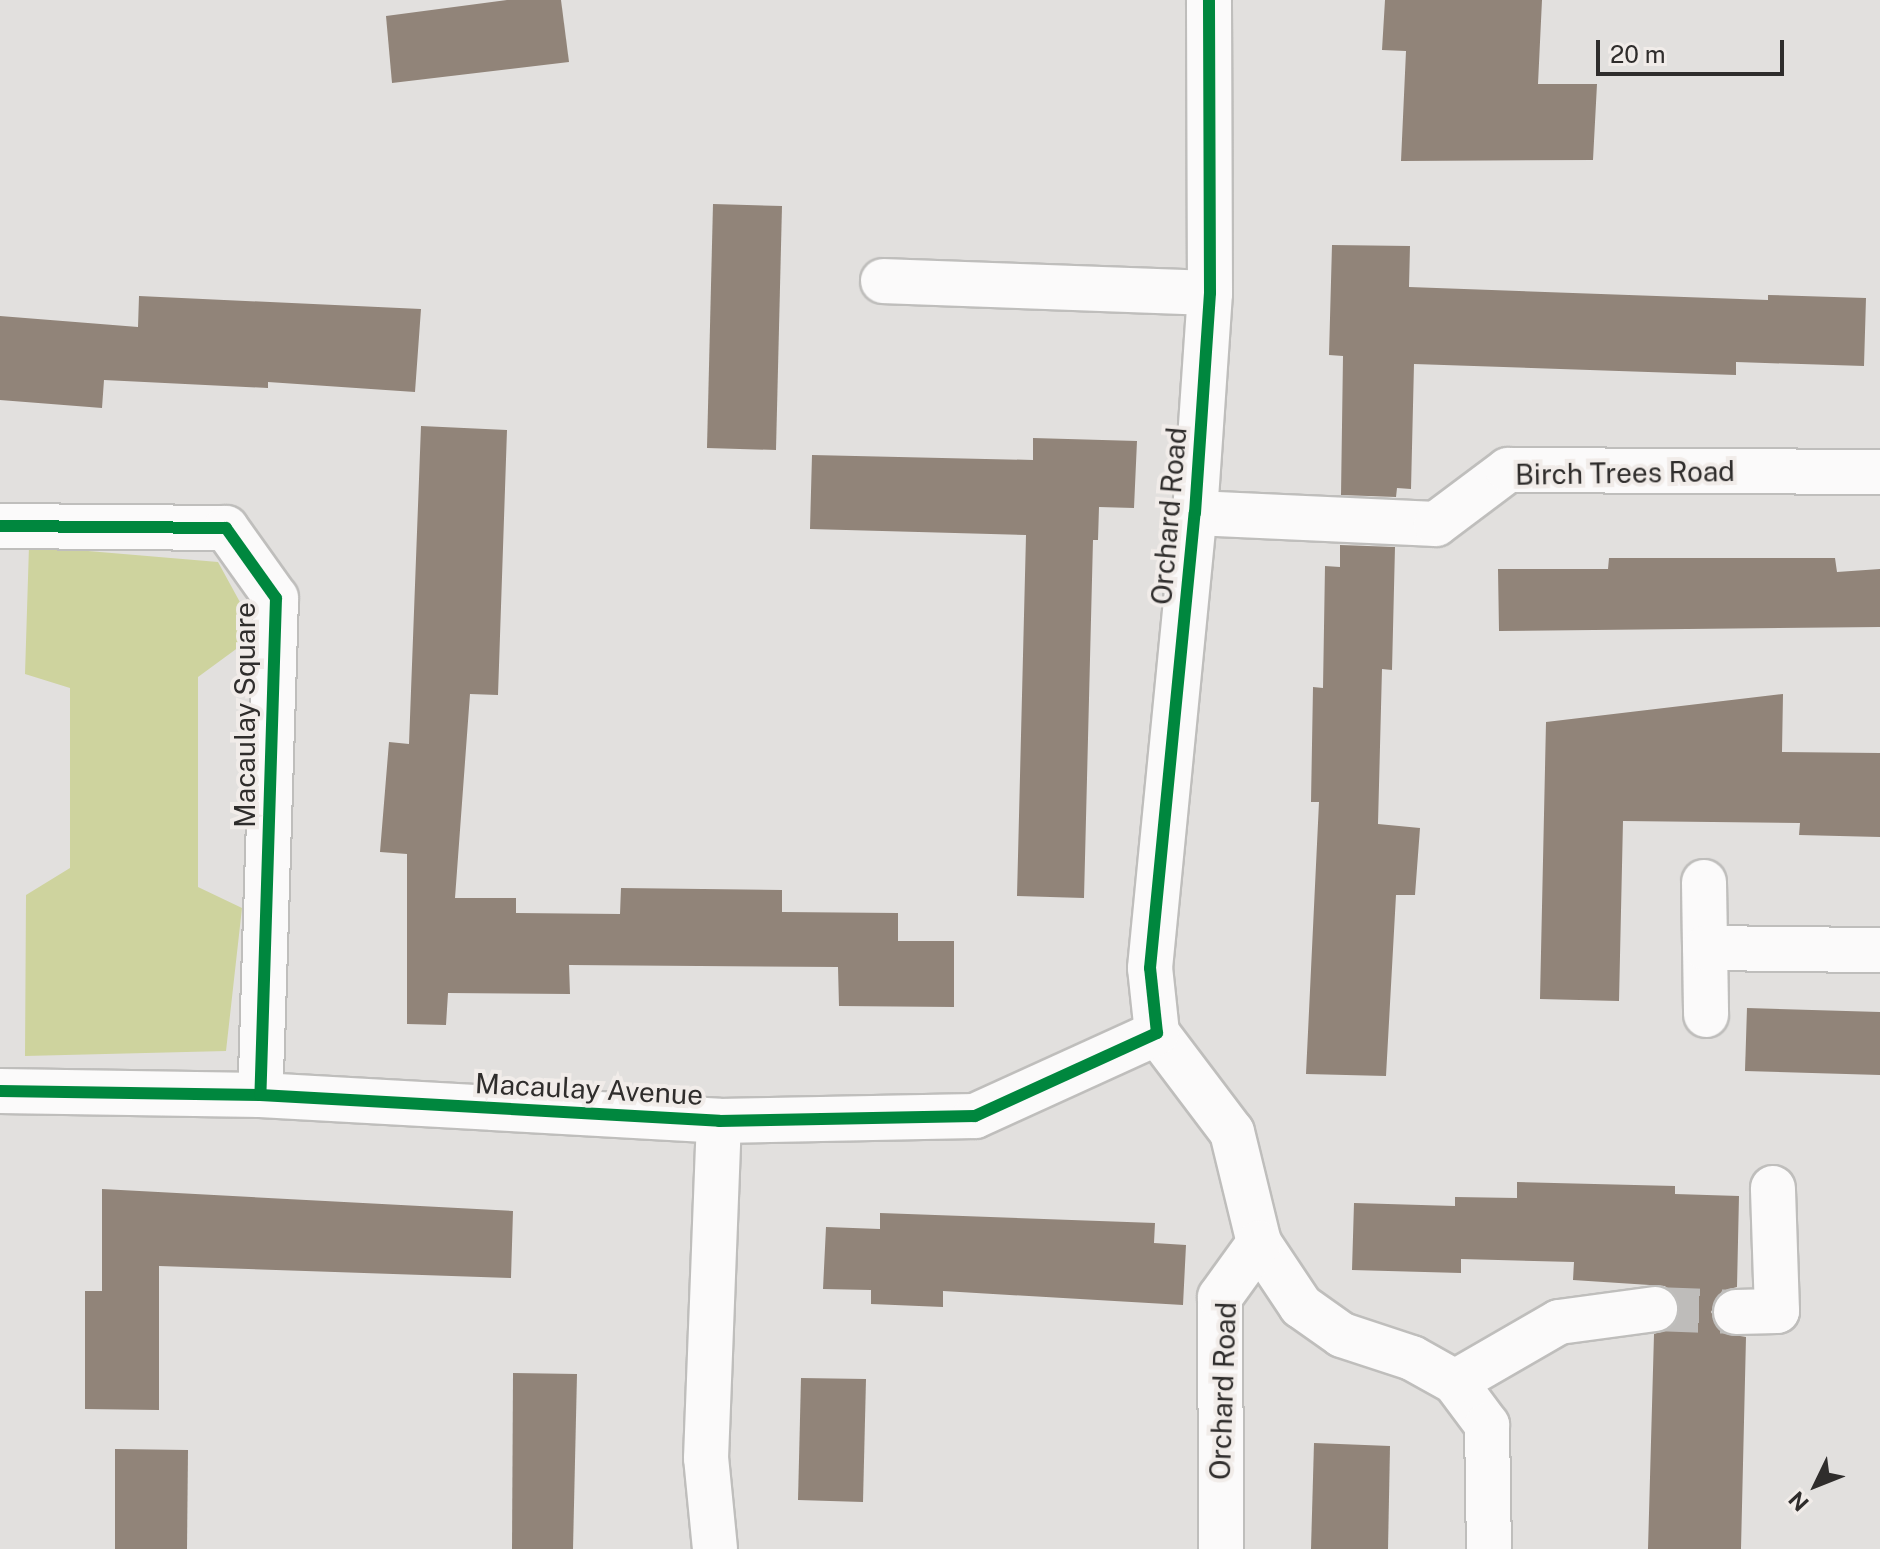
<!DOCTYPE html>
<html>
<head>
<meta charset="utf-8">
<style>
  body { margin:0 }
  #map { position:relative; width:1880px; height:1549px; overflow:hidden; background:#e2e0de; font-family:"Public Sans",sans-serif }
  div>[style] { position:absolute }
  .green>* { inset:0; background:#ced39e }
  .building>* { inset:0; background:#918479 }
  .minor-tunnel>* { height:44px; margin-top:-22px; transform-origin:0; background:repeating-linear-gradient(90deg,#bebcba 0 44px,transparent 0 66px) }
  .roads { filter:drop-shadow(2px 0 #bfbebc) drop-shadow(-2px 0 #bfbebc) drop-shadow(0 2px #bfbebc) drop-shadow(0 -2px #bfbebc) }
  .minor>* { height:44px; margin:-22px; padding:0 22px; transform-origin:22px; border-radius:22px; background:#fbfafa }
  .cycleway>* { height:12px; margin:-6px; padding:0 6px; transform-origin:6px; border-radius:6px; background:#00873e }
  span { translate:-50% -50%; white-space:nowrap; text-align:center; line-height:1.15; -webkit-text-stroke:8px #f1ece9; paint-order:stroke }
  .street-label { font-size:28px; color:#2f2d2c }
  .north { position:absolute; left:1776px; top:1445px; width:80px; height:80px; -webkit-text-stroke:6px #f1ece9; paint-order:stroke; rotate:227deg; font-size:22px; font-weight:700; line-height:32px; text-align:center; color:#2f2d2c }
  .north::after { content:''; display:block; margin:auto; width:28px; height:36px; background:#2f2d2c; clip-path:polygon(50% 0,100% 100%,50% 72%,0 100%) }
  .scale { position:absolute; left:1596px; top:40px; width:188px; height:36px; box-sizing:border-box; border:4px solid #2f2d2c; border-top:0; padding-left:10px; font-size:24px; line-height:28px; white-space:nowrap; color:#2f2d2c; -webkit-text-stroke:6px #f1ece9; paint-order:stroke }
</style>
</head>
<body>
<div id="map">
  <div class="green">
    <i style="clip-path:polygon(29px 546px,218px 562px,247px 615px,243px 644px,198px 677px,198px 887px,242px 908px,226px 1051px,25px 1056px,26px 895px,70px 868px,70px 688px,25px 674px)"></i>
  </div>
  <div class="building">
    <i style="clip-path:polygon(507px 0,561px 0,569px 62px,392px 83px,386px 16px)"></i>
    <i style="clip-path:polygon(1385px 0,1542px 0,1538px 84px,1597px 84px,1593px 160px,1401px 161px,1406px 51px,1382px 50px)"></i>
    <i style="clip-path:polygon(713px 204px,782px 206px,776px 450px,707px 448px)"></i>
    <i style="clip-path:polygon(1332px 245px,1410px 246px,1409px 287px,1768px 300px,1768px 295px,1866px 298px,1864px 366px,1736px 362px,1736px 375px,1414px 364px,1411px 489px,1397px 488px,1396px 497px,1341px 495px,1343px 356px,1329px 355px)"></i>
    <i style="clip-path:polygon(139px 296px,421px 309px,415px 392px,268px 382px,268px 388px,104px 380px,102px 408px,0 400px,0 316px,138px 327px)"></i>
    <i style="clip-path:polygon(421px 426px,507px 430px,498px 695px,470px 694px,455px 898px,516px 898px,516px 913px,620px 914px,621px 888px,782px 890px,782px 912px,898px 913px,898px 941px,954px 941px,954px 1007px,839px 1006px,838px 967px,569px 965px,570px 994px,448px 993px,446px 1025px,407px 1024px,407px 854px,380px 852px,389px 742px,409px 744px)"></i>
    <i style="clip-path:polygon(1033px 438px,1137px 441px,1134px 508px,1099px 507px,1098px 540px,1093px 540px,1084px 898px,1017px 896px,1026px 535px,810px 529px,812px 455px,1033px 460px)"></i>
    <i style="clip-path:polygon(1340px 545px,1395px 547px,1392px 670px,1382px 669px,1378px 824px,1420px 828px,1415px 895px,1396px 895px,1386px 1076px,1306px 1074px,1319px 802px,1311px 802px,1313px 687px,1323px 688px,1325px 566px,1340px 567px)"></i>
    <i style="clip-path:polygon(1609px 558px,1835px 558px,1837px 572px,1880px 569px,1880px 627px,1499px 631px,1498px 569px,1608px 569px)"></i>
    <i style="clip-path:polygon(1783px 694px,1782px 752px,1880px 753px,1880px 837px,1799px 835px,1800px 823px,1623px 821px,1619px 1001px,1540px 999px,1546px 722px)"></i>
    <i style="clip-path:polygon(1747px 1008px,1880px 1012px,1880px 1075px,1745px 1071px)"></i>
    <i style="clip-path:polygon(1517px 1182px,1675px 1186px,1675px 1194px,1739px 1196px,1737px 1287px,1722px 1291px,1711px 1312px,1723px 1333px,1746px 1337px,1741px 1549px,1648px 1549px,1654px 1334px,1671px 1328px,1680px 1306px,1665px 1286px,1573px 1280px,1574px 1262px,1461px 1259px,1461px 1273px,1352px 1270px,1354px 1203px,1455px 1206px,1455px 1197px,1517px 1198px)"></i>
    <i style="clip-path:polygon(102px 1189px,513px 1211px,511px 1278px,159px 1266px,159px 1410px,85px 1409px,85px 1291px,102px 1291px)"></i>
    <i style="clip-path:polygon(880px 1213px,1155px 1223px,1154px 1243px,1186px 1245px,1183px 1305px,943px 1291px,943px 1307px,871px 1304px,871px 1290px,823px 1289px,826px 1227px,880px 1229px)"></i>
    <i style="clip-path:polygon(513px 1373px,577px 1374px,573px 1549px,512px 1549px)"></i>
    <i style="clip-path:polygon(801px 1378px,866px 1379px,863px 1502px,798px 1500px)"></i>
    <i style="clip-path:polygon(1314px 1443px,1390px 1446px,1388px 1549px,1311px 1549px)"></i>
    <i style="clip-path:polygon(115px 1449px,188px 1450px,187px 1549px,115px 1549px)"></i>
  </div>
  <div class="minor-tunnel">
    <i style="left:1655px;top:1309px;width:81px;rotate:2.1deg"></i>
  </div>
  <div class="roads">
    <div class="minor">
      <i style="left:883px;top:281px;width:327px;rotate:2.1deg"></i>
      <i style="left:1195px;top:513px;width:241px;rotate:2.6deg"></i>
      <i style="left:1436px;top:524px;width:90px;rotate:-36.9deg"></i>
      <i style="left:1508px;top:470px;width:372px;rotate:0.3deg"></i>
      <i style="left:0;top:526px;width:226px;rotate:0.5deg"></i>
      <i style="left:226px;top:528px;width:86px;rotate:54.5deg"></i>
      <i style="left:276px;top:598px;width:497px;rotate:91.8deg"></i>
      <i style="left:1704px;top:882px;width:133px;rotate:89.1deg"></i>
      <i style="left:1705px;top:948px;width:175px;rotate:0.7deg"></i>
      <i style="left:1157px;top:1033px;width:65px;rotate:-96.1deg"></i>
      <i style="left:1150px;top:968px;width:457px;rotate:-84.4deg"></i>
      <i style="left:1195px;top:513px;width:221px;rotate:-86.1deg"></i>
      <i style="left:1210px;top:293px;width:293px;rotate:-90.2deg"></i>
      <i style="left:1157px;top:1033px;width:124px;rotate:52.9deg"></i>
      <i style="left:1232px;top:1132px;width:114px;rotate:76.3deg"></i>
      <i style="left:1259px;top:1243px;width:76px;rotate:56.3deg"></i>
      <i style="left:1301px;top:1306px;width:50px;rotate:35.3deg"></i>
      <i style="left:1342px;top:1335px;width:74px;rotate:18.2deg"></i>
      <i style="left:1412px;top:1358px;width:49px;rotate:29.2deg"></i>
      <i style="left:1455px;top:1382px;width:54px;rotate:53.3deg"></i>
      <i style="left:1487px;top:1425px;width:124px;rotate:89.1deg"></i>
      <i style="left:0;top:1091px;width:260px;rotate:0.9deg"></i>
      <i style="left:260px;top:1095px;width:460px;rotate:3.2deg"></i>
      <i style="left:719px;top:1121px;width:256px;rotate:-1.1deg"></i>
      <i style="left:975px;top:1116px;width:200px;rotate:-24.5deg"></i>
      <i style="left:1736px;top:1312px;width:41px;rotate:-1.4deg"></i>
      <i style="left:1777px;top:1311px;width:123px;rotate:-91.9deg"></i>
      <i style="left:1455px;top:1382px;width:120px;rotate:-30deg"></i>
      <i style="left:1559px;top:1322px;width:97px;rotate:-7.7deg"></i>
      <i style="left:715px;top:1549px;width:91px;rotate:-95.6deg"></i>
      <i style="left:706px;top:1458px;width:337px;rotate:-87.8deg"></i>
      <i style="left:1221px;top:1549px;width:252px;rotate:-90.2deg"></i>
      <i style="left:1220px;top:1297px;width:67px;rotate:-54.2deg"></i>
    </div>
  </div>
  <div class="cycleway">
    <i style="left:0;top:526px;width:226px;rotate:0.5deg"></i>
    <i style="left:226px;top:528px;width:86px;rotate:54.5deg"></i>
    <i style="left:276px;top:598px;width:497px;rotate:91.8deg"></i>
    <i style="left:0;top:1091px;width:260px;rotate:0.9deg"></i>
    <i style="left:260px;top:1095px;width:460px;rotate:3.2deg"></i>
    <i style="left:719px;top:1121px;width:256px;rotate:-1.1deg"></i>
    <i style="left:975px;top:1116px;width:200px;rotate:-24.5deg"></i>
    <i style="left:1157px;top:1033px;width:65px;rotate:-96.1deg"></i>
    <i style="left:1150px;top:968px;width:457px;rotate:-84.4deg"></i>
    <i style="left:1195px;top:513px;width:221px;rotate:-86.1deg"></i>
    <i style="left:1210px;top:293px;width:293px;rotate:-90.2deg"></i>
  </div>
  <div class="street-label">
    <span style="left:1625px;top:473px;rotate:-1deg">Birch Trees Road</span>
    <span style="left:1169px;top:516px;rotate:-85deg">Orchard Road</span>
    <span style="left:245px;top:715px;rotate:-90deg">Macaulay Square</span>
    <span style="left:589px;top:1089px;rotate:3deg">Macaulay Avenue</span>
    <span style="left:1223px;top:1391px;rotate:-88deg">Orchard Road</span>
  </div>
  <div class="north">N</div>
  <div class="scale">20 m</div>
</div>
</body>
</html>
